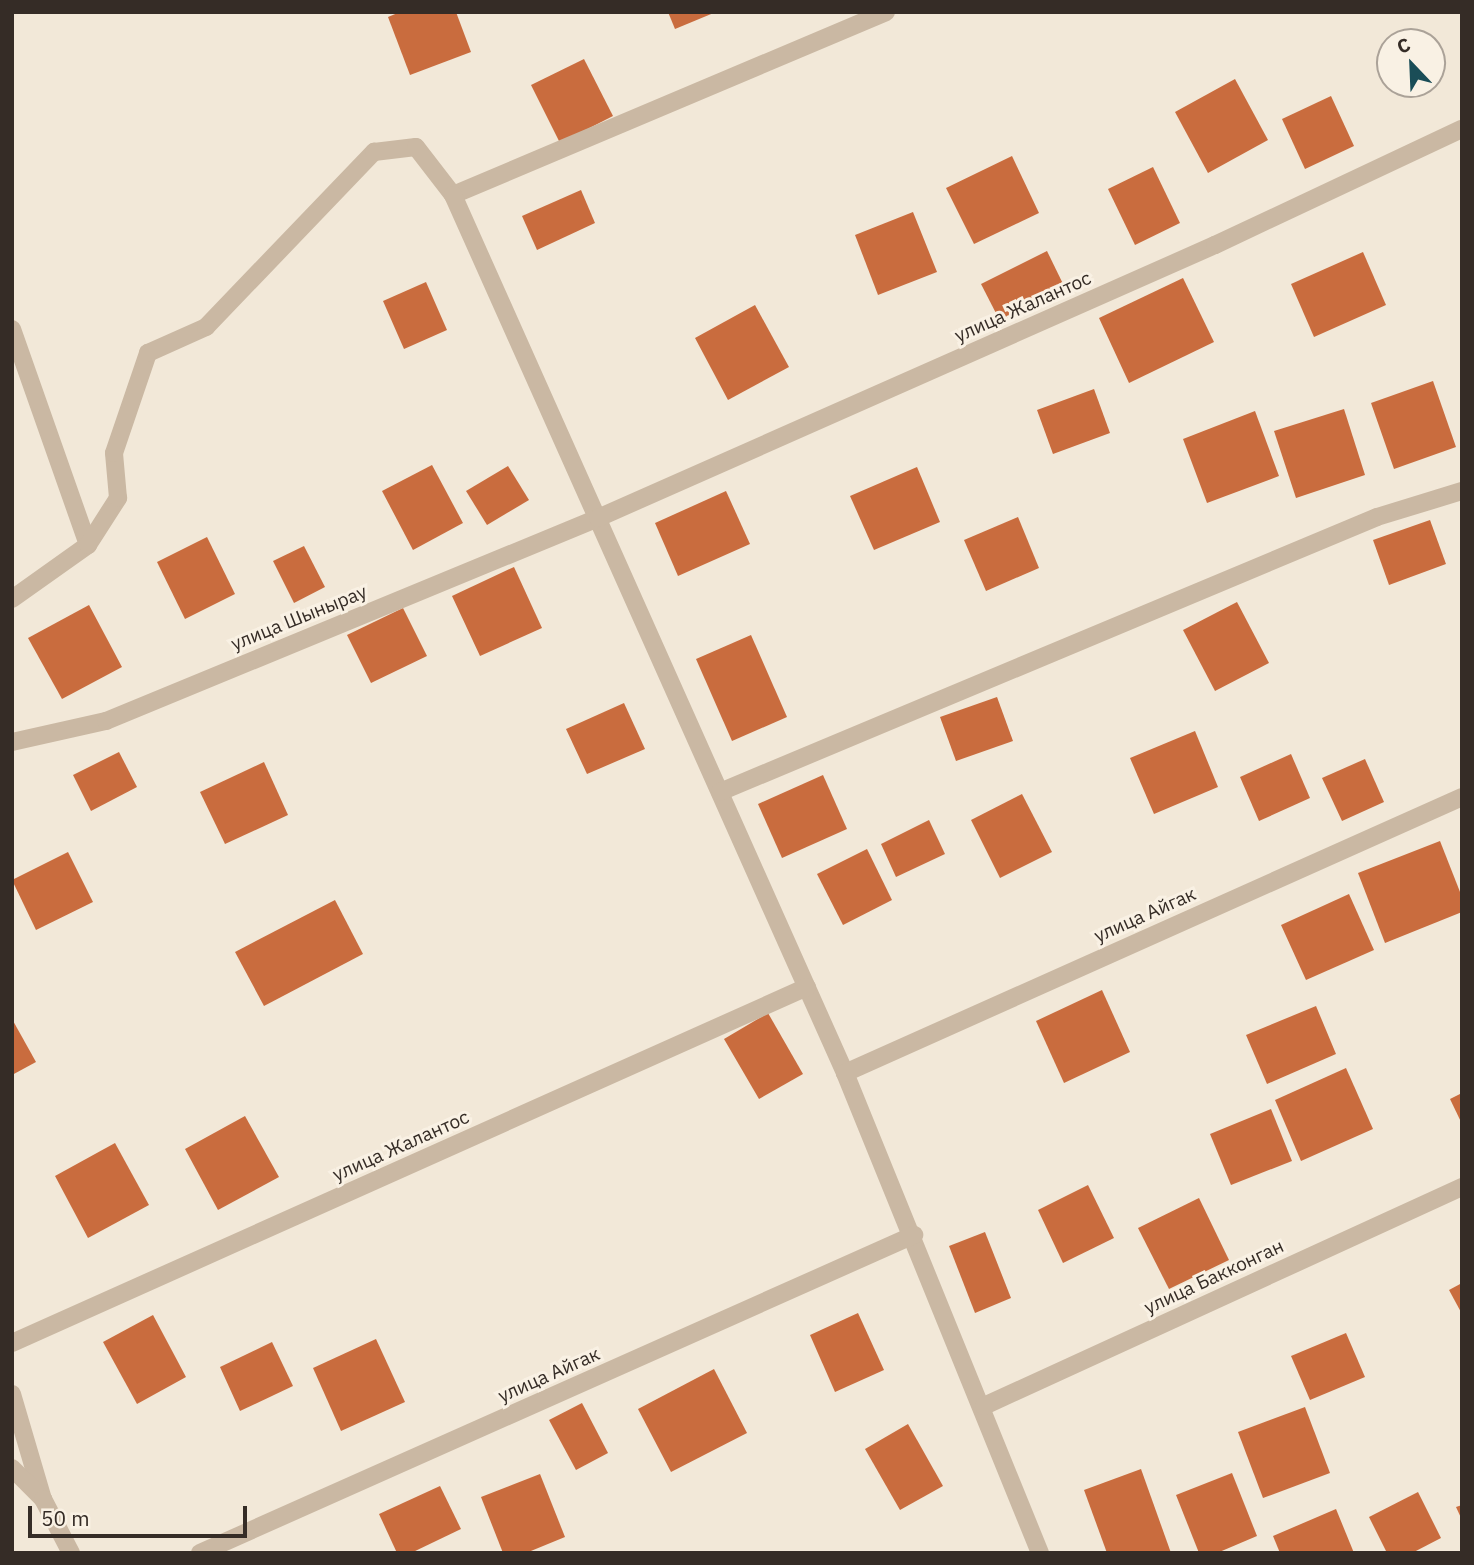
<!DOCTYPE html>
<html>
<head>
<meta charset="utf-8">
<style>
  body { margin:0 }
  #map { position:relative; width:1474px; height:1565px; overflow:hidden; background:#f2e8d8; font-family:"IBM Plex Sans",sans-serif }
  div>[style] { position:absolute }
  .building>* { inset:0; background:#c96c3e }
  .minor>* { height:18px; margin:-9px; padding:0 9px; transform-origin:9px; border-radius:9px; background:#cab8a3 }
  span { translate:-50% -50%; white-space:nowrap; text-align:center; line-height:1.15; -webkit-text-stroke:6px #f9f1e4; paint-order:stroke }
  .street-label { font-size:19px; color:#352c26 }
  .frame { position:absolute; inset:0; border:14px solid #352c26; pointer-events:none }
  .north { position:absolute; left:1376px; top:28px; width:70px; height:70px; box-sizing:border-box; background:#f9f1e4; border:2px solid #aba298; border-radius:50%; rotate:337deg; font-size:19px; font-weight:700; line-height:28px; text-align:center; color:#352c26 }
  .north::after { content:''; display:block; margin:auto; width:24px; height:32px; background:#1a4d57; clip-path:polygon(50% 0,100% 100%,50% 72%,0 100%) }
  .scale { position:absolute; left:28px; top:1506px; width:219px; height:32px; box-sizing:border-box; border:4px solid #352c26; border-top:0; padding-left:9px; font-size:21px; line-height:24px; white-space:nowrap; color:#352c26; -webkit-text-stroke:5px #f9f1e4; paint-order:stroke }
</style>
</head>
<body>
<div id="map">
  <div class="building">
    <i style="clip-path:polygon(400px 12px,456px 12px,471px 52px,410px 75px,388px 17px)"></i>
    <i style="clip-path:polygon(668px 12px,716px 12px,675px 29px)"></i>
    <i style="clip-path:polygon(584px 59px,613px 116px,560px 143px,531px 85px)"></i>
    <i style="clip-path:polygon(1235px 79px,1268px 140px,1208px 173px,1175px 112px)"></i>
    <i style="clip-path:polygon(1331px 96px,1354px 146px,1305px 169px,1282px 119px)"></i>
    <i style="clip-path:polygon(1012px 156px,1039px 213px,974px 244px,946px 188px)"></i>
    <i style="clip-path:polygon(1153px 167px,1180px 223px,1135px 245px,1108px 189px)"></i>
    <i style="clip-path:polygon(581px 190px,595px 223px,537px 250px,522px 216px)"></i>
    <i style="clip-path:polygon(913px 212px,937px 272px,878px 295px,855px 235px)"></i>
    <i style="clip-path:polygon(1047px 251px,1066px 290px,1001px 323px,981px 284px)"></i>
    <i style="clip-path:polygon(1363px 252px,1386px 305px,1314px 337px,1291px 284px)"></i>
    <i style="clip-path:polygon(1183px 278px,1214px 342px,1129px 383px,1099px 318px)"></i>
    <i style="clip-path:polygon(426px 282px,447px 330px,404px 349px,383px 301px)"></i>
    <i style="clip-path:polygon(755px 305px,789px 367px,728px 400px,695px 338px)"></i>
    <i style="clip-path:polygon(1433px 381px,1456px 447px,1394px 469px,1371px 403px)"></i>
    <i style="clip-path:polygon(1094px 389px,1110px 433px,1053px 454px,1037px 410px)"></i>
    <i style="clip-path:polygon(1344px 409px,1365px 475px,1296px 498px,1274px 431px)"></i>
    <i style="clip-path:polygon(1255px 411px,1279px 476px,1207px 503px,1183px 439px)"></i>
    <i style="clip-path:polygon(432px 465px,463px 523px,413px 550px,382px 491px)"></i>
    <i style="clip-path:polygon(508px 466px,529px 500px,487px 525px,466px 491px)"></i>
    <i style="clip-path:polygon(917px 467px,940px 522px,874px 550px,850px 496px)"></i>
    <i style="clip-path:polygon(726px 491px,750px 544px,678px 576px,655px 523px)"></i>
    <i style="clip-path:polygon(1018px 517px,1039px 568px,986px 591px,964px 540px)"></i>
    <i style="clip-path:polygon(1430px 520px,1446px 564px,1389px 585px,1373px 540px)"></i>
    <i style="clip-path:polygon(207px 537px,235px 594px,185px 619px,157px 562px)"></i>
    <i style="clip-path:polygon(304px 546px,325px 587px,294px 603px,273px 561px)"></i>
    <i style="clip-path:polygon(514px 567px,542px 628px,480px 656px,452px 596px)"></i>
    <i style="clip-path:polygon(1237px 602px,1269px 663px,1215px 691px,1183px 630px)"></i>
    <i style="clip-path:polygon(89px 605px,122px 667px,62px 699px,28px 638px)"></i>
    <i style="clip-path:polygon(403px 608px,427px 656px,371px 683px,347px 635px)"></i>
    <i style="clip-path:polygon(751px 635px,787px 717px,732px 741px,696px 659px)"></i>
    <i style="clip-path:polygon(997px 697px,1013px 741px,956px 761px,940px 717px)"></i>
    <i style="clip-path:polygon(624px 703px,645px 749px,587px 774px,566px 729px)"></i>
    <i style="clip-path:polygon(1195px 731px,1218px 787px,1154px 814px,1130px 758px)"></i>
    <i style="clip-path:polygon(119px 752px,137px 787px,91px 811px,73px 775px)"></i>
    <i style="clip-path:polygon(1291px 754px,1310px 798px,1259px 821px,1240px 777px)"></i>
    <i style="clip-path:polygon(1365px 759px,1384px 802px,1342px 821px,1322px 778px)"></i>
    <i style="clip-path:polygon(264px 762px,288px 815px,225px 844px,200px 792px)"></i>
    <i style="clip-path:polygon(823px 775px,847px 829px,782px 858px,758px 804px)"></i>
    <i style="clip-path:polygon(1022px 794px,1052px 852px,1000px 878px,971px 820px)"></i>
    <i style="clip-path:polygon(929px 820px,945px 854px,896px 877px,881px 844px)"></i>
    <i style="clip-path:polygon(1440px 841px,1462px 897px,1462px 912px,1385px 943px,1358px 873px)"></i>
    <i style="clip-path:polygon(867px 849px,892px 900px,843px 925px,817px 874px)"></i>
    <i style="clip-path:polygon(68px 852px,93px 902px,36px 930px,12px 880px)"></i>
    <i style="clip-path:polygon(1349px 894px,1374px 950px,1306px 980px,1281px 925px)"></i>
    <i style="clip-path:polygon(335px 900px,363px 954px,264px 1006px,235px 952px)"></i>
    <i style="clip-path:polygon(1102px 990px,1130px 1052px,1064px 1083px,1036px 1021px)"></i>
    <i style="clip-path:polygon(1316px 1006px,1336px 1054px,1267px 1084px,1246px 1035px)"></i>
    <i style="clip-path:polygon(768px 1013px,803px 1074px,759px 1099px,724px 1039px)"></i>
    <i style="clip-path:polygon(12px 1019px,36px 1062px,12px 1075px)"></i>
    <i style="clip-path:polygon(1346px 1068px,1373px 1129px,1301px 1161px,1275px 1100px)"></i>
    <i style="clip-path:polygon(1462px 1093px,1462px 1124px,1450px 1099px)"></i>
    <i style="clip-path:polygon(1271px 1109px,1292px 1161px,1231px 1185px,1210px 1134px)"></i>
    <i style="clip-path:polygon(245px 1116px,279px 1177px,218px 1210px,185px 1149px)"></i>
    <i style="clip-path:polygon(115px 1143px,149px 1205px,88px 1238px,55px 1176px)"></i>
    <i style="clip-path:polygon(1088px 1185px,1114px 1238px,1063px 1263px,1038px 1210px)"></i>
    <i style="clip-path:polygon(1199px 1198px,1229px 1260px,1169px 1289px,1138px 1228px)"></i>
    <i style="clip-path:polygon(985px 1232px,1011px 1298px,975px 1313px,949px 1246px)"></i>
    <i style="clip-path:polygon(1462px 1283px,1462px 1314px,1449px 1290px)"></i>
    <i style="clip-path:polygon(858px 1313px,884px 1370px,835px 1392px,810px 1335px)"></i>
    <i style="clip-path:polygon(153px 1315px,186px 1377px,137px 1404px,103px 1342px)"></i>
    <i style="clip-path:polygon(1346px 1333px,1365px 1377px,1310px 1400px,1291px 1356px)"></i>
    <i style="clip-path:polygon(376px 1339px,405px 1402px,341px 1431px,313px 1368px)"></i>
    <i style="clip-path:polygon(272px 1342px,293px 1386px,240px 1411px,220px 1367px)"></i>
    <i style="clip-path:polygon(714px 1369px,747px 1433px,671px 1472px,638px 1409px)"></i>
    <i style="clip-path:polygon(582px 1403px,608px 1453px,576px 1470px,549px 1420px)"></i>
    <i style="clip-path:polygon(1305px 1407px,1330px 1473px,1263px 1498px,1238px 1432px)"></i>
    <i style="clip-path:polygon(908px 1424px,943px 1486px,900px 1510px,865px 1449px)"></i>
    <i style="clip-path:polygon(1141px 1469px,1171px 1553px,1107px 1553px,1084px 1490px)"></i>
    <i style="clip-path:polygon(1232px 1473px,1257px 1536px,1217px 1553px,1199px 1553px,1176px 1495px)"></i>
    <i style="clip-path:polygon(540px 1474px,565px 1537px,526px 1553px,503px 1553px,481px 1497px)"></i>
    <i style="clip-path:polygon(440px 1486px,461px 1529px,411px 1553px,397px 1553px,379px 1514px)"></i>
    <i style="clip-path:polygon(1418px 1492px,1441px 1538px,1412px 1553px,1387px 1553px,1369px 1517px)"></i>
    <i style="clip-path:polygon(1462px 1505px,1462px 1520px,1456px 1507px)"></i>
    <i style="clip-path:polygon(1336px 1509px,1354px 1553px,1280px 1553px,1273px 1536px)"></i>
  </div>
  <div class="minor">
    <i style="left:453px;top:195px;width:470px;rotate:-22.9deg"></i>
    <i style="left:12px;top:329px;width:229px;rotate:70.6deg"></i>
    <i style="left:12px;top:599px;width:93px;rotate:-35.4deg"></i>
    <i style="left:88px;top:545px;width:56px;rotate:-57.4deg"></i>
    <i style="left:118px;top:498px;width:45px;rotate:-95.1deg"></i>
    <i style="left:114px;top:453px;width:106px;rotate:-71.2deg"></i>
    <i style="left:148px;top:353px;width:64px;rotate:-24.1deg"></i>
    <i style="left:206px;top:327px;width:243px;rotate:-46.2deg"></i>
    <i style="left:374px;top:152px;width:42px;rotate:-6.8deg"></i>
    <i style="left:416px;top:147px;width:61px;rotate:52.4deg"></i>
    <i style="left:453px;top:195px;width:962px;rotate:65.94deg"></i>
    <i style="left:845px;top:1073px;width:518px;rotate:67.89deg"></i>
    <i style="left:12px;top:742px;width:96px;rotate:-12.6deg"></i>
    <i style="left:106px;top:721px;width:532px;rotate:-22.42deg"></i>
    <i style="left:598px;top:518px;width:675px;rotate:-23.87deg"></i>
    <i style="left:1215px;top:245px;width:273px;rotate:-25.2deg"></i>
    <i style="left:720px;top:792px;width:712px;rotate:-22.71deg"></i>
    <i style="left:1377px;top:517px;width:89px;rotate:-17deg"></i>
    <i style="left:845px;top:1073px;width:676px;rotate:-24.1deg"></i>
    <i style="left:12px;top:1343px;width:871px;rotate:-24.12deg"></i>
    <i style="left:12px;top:1394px;width:109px;rotate:73.6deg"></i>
    <i style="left:984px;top:1406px;width:526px;rotate:-24.62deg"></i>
    <i style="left:12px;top:1468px;width:44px;rotate:45deg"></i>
    <i style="left:43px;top:1499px;width:61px;rotate:62.6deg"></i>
    <i style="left:200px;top:1553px;width:782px;rotate:-24.01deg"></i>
  </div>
  <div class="street-label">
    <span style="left:1023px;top:307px;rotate:-24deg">улица Жалантос</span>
    <span style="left:299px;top:618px;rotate:-22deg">улица Шынырау</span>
    <span style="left:1145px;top:915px;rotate:-24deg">улица Айгак</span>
    <span style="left:401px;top:1146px;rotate:-24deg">улица Жалантос</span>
    <span style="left:1214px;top:1277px;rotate:-25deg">улица Бакконган</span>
    <span style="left:549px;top:1375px;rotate:-24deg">улица Айгак</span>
  </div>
  <div class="frame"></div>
  <div class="north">С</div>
  <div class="scale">50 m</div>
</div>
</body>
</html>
